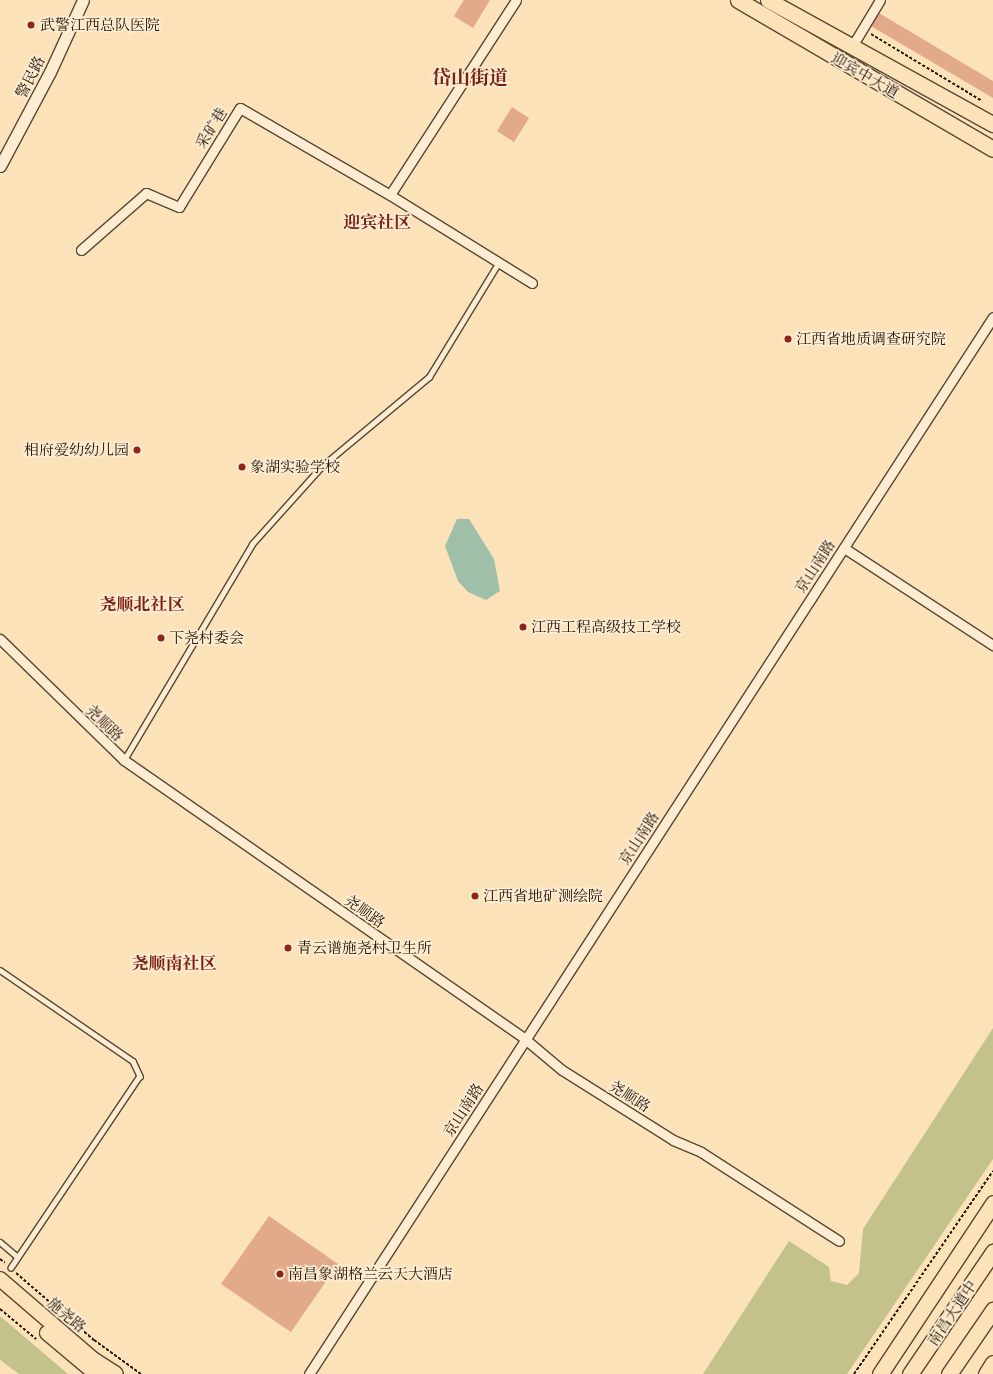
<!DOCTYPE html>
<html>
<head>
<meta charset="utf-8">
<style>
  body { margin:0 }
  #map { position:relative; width:993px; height:1374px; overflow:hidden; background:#fce2b8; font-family:"EB Garamond","Noto Serif SC",serif }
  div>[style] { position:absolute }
  .green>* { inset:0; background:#c4c28b }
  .water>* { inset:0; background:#a0bfa9 }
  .building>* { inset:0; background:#e2a98b }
  .path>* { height:2px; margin-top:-1px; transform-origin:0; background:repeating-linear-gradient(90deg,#201408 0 3px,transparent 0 5px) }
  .roads { filter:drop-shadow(1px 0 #574834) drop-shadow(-1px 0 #574834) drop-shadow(0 1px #574834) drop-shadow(0 -1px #574834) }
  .service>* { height:4.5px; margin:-2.25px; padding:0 2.25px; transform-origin:2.25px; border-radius:2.25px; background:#fdecd1 }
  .minor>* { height:9px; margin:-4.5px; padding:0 4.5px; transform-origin:4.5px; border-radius:4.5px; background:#fdecd1 }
  .tertiary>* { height:11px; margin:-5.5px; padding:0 5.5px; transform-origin:5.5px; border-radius:5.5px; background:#fdecd1 }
  .primary>* { height:14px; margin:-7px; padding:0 7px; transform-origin:7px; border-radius:7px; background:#fce2b8 }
  .trunk>* { height:15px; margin:-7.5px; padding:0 7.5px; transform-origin:7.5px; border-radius:7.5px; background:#fce2b8 }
  .dots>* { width:11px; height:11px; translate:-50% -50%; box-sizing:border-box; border:2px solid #fdecd1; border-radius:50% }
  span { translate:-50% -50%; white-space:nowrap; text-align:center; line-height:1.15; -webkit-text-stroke:3.5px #fdecd1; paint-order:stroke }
  .poi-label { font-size:15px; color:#201408 }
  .left { translate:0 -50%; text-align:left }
  .right { translate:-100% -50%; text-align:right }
  .street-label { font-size:15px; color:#201408 }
  .quarter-label { font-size:17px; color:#7a1f14; font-weight:700 }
  .district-label { font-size:19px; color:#7a1f14; font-weight:700 }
</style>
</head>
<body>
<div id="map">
  <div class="green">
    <i style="clip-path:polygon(993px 1028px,993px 1159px,847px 1374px,703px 1374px,789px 1241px,829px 1267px,831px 1281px,847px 1285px,859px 1273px,863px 1229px)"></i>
    <i style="clip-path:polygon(0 1316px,68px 1374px,19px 1374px,0 1360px)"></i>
  </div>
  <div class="water">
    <i style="clip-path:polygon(457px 519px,469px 519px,494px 559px,500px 591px,486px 600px,468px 592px,458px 581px,445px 546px)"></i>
  </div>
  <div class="building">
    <i style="clip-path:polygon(464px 0,490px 0,473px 28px,454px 16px)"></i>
    <i style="clip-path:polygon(879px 13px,993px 81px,993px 98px,871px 26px)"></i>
    <i style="clip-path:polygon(512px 107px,529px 118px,514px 142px,497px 131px)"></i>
    <i style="clip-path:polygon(269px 1216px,338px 1264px,291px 1332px,221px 1284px)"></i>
  </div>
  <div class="path">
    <i style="left:871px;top:34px;width:130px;rotate:31.1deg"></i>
    <i style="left:0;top:1259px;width:6px;rotate:39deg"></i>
    <i style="left:16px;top:1273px;width:103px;rotate:40.7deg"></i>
    <i style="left:94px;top:1340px;width:58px;rotate:35.9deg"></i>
    <i style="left:0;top:1309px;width:47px;rotate:39.8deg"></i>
    <i style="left:854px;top:1374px;width:246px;rotate:-55.6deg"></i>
  </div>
  <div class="roads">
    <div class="service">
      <i style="left:124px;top:760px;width:251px;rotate:-59.3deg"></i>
      <i style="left:252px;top:544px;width:105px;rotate:-48.1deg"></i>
      <i style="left:322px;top:466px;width:139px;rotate:-39.8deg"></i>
      <i style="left:429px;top:377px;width:135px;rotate:-58.7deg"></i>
      <i style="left:0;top:970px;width:161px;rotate:34.4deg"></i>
      <i style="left:133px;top:1061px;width:17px;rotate:65deg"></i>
      <i style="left:140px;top:1076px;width:231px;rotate:123.9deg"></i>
      <i style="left:0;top:1242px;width:23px;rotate:40deg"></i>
    </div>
    <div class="minor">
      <i style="left:516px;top:0;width:232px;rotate:122.9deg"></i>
      <i style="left:390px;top:195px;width:167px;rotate:31.8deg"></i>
      <i style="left:851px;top:48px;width:56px;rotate:-58.9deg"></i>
      <i style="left:81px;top:250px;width:86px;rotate:-41.2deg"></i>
      <i style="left:146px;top:193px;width:36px;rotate:23deg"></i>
      <i style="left:179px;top:207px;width:116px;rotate:-58.4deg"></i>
      <i style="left:240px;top:108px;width:173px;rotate:30.1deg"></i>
      <i style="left:844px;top:548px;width:178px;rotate:33.1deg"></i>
      <i style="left:0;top:639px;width:173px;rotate:44.3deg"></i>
      <i style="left:124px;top:760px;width:489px;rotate:34.8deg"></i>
      <i style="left:525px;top:1039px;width:48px;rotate:40deg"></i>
      <i style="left:562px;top:1070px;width:131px;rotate:32.2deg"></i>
      <i style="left:673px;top:1140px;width:30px;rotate:23deg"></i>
      <i style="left:701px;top:1152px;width:164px;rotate:32.8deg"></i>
      <i style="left:309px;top:1374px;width:1259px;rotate:-57.09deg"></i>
    </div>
    <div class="tertiary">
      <i style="left:0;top:166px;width:106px;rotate:-62deg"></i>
      <i style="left:50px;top:72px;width:79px;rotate:-65.4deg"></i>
    </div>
    <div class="primary">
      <i style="left:0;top:1279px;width:123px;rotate:40.7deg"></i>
      <i style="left:93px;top:1359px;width:27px;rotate:33deg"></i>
      <i style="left:47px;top:1333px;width:64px;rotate:39.9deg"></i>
    </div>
    <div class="trunk">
      <i style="left:738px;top:0;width:295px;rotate:30.3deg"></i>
      <i style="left:768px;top:0;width:257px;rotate:28.9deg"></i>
      <i style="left:880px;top:1374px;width:205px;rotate:-56.5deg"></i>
      <i style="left:910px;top:1374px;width:148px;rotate:-55.8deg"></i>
      <i style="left:949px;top:1374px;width:78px;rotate:-55.5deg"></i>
      <i style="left:986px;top:1374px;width:13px;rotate:-58deg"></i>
    </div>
  </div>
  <div class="dots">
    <i style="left:31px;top:25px;background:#8f2418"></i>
    <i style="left:788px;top:339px;background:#8f2418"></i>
    <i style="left:137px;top:450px;background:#8f2418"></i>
    <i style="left:242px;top:467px;background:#8f2418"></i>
    <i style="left:523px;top:627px;background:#8f2418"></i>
    <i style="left:161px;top:638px;background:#8f2418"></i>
    <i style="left:475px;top:896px;background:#8f2418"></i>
    <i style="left:288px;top:948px;background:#8f2418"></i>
    <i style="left:280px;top:1274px;background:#8f2418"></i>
  </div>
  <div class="poi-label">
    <span class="left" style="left:40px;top:25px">武警江西总队医院</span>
    <span class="left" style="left:796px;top:339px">江西省地质调查研究院</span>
    <span class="right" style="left:129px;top:450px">相府爱幼幼儿园</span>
    <span class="left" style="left:250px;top:467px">象湖实验学校</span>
    <span class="left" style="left:531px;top:627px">江西工程高级技工学校</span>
    <span class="left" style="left:169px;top:638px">下尧村委会</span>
    <span class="left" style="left:483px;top:896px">江西省地矿测绘院</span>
    <span class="left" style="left:297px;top:948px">青云谱施尧村卫生所</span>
    <span class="left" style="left:288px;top:1274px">南昌象湖格兰云天大酒店</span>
  </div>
  <div class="street-label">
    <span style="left:865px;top:75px;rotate:30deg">迎宾中大道</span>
    <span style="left:30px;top:77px;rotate:-63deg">警民路</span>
    <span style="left:211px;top:128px;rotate:-58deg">采矿巷</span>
    <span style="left:815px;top:566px;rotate:-57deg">京山南路</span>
    <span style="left:105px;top:723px;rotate:44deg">尧顺路</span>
    <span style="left:639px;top:838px;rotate:-57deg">京山南路</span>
    <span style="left:365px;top:911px;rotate:35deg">尧顺路</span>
    <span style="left:630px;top:1096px;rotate:32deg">尧顺路</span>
    <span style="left:463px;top:1110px;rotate:-57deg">京山南路</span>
    <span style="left:952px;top:1313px;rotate:-56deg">南昌大道中</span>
    <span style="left:67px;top:1315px;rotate:40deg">施尧路</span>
  </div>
  <div class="quarter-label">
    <span style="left:377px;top:223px">迎宾社区</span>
    <span style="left:142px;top:605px">尧顺北社区</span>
    <span style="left:174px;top:964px">尧顺南社区</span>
  </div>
  <div class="district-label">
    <span style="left:470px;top:78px">岱山街道</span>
  </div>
</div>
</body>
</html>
